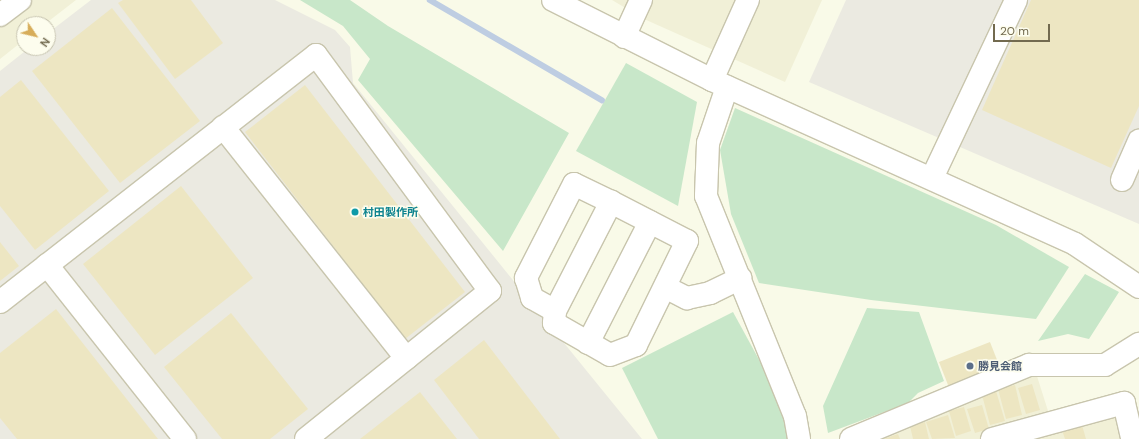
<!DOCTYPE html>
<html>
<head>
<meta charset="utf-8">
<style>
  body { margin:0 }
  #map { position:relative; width:1139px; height:439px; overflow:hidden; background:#f9fae8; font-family:"DM Sans","Noto Sans JP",sans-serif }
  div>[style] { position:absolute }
  .residential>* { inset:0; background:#f1f0d7 }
  .industrial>* { inset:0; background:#ebeae1 }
  .green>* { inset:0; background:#c8e7c9 }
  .stream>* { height:5.5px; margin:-2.75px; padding:0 2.75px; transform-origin:2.75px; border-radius:2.75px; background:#becde2 }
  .building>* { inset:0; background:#ede6c2 }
  .roads { filter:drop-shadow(1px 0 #c8c5ad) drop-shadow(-1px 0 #c8c5ad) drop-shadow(0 1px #c8c5ad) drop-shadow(0 -1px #c8c5ad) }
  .minor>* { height:22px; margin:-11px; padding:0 11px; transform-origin:11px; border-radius:11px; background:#fff }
  .dots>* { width:11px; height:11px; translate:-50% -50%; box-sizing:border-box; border:2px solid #fdfdee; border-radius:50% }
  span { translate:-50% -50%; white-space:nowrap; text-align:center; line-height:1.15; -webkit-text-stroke:3px #fdfdee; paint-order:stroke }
  .culture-label { font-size:11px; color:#0d838f; font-weight:700 }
  .left { translate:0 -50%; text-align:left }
  .service-label { font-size:11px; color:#4e5e75; font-weight:700 }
  .north { position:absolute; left:16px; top:16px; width:40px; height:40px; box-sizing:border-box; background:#fdfdee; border:1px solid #c5c2ae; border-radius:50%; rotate:125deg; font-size:11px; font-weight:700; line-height:16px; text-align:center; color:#726a4f }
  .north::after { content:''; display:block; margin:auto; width:14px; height:18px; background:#d7ad5a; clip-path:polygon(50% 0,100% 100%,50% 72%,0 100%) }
  .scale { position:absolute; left:993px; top:24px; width:57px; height:18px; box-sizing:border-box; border:2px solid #726a4f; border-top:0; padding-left:5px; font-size:12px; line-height:14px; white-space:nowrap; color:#726a4f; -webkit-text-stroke:3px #fdfdee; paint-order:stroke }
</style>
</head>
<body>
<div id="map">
  <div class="residential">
    <i style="clip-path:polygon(0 0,76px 0,45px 24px,24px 24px,24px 40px,0 59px)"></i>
    <i style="clip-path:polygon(612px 0,822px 0,785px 82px,644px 19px)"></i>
    <i style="clip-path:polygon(1036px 373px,1049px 414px,1120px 396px,1130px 439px,863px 439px)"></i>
  </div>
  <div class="industrial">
    <i style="clip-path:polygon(91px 0,275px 0,335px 30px,350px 47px,353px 83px,642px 439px,0 439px,0 71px,29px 48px,48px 48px,48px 33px)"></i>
    <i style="clip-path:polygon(846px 0,1139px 0,1139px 224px,809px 82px)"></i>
  </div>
  <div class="green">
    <i style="clip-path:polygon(300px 0,350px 0,388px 26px,569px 133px,503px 251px,358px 80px,370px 59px,343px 26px)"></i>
    <i style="clip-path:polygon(626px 63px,697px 102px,678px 206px,576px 151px)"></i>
    <i style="clip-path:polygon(735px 108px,996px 225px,1069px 267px,1036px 319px,871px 300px,759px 283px,731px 214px,720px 150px)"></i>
    <i style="clip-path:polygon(1085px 274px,1119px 292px,1089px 339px,1068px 334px,1038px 341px)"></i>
    <i style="clip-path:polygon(867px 308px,919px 312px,944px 381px,918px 393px,908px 403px,828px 433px,823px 406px)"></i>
    <i style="clip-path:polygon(733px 312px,791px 418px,794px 439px,658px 439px,622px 368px)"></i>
  </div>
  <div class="stream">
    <i style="left:430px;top:0;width:199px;rotate:30.2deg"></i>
  </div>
  <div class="building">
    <i style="clip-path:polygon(123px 0,191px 0,223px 43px,175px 79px,118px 3px)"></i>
    <i style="clip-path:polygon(1031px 0,1139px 0,1139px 106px,1111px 168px,982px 110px)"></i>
    <i style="clip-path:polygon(112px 8px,200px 121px,120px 183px,32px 71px)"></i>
    <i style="clip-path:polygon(21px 80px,109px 191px,35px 250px,0 206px,0 97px)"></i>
    <i style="clip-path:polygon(305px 85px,465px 292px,405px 339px,245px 132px)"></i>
    <i style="clip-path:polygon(181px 186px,253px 278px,155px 355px,83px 264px)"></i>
    <i style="clip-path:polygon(0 242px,19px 266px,0 281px)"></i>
    <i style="clip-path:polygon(56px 309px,158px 439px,17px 439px,0 418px,0 353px)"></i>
    <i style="clip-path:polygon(231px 313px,308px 409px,270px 439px,222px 439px,164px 367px)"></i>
    <i style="clip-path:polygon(484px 340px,560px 439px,479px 439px,434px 380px)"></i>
    <i style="clip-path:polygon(990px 342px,1001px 370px,950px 390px,939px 362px)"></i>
    <i style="clip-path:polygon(1032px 384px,1040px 410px,1026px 414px,1018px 388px)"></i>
    <i style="clip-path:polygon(1015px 385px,1022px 415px,1006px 419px,998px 389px)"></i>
    <i style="clip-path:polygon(996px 391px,1005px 421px,990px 425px,982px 395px)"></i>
    <i style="clip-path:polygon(420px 392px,457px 439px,360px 439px)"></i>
    <i style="clip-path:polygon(982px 405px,989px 429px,975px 433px,967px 409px)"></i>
    <i style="clip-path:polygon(964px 407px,971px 431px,956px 436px,949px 411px)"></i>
    <i style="clip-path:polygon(948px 415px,955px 438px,932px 439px,926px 422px)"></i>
    <i style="clip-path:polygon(925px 422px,929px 439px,913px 439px,910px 426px)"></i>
    <i style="clip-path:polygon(1082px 425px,1086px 439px,1065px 439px,1062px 430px)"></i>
    <i style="clip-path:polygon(898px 434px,900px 439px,883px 439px)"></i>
  </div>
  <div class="roads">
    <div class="minor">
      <i style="left:553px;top:0;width:178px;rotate:26.7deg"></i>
      <i style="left:712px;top:80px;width:398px;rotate:24.3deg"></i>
      <i style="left:1075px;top:244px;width:77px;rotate:33.9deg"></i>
      <i style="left:0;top:15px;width:25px;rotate:-37deg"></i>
      <i style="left:624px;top:37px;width:41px;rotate:-65.3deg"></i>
      <i style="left:712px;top:80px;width:88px;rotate:-65.8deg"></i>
      <i style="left:727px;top:87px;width:59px;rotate:108.7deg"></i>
      <i style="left:708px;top:143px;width:53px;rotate:92.2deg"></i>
      <i style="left:706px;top:196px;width:237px;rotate:68deg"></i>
      <i style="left:795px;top:416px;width:23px;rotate:80deg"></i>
      <i style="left:223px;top:127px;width:295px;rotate:51.6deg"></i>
      <i style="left:932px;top:178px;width:197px;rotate:-64.7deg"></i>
      <i style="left:1122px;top:180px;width:43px;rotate:-66.4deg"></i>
      <i style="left:47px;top:265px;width:222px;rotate:51.6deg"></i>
      <i style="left:665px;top:287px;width:25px;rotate:27deg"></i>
      <i style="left:687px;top:298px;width:24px;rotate:-12deg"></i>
      <i style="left:710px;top:293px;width:34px;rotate:-26deg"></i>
      <i style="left:0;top:302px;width:401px;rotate:-38deg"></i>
      <i style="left:316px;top:55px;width:293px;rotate:53.6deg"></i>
      <i style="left:490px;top:291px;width:236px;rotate:141.2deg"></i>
      <i style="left:555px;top:311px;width:12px;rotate:95deg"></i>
      <i style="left:554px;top:323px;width:64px;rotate:29.7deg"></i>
      <i style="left:610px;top:355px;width:28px;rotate:-21deg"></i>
      <i style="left:636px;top:345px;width:116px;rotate:-63.9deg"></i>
      <i style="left:687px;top:241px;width:85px;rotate:-152.8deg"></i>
      <i style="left:611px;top:202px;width:41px;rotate:-154.1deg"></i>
      <i style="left:574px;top:184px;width:106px;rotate:117.1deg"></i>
      <i style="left:526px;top:278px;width:21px;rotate:73deg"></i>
      <i style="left:532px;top:298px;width:26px;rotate:29deg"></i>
      <i style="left:555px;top:311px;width:123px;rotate:-62.8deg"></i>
      <i style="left:588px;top:343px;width:136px;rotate:-62.9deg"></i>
      <i style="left:851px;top:439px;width:193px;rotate:-22.6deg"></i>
      <i style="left:1029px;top:365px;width:76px"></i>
      <i style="left:1105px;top:365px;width:40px;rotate:-32deg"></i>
      <i style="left:992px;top:439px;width:137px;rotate:-15.3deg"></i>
      <i style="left:1124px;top:403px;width:37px;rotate:77deg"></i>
    </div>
  </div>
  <div class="dots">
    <i style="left:355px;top:212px;background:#0f9aa8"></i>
    <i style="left:970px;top:366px;background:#5c6f8a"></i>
  </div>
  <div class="culture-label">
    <span class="left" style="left:363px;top:212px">村田製作所</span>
  </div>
  <div class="service-label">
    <span class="left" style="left:978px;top:366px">勝見会館</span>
  </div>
  <div class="north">N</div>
  <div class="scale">20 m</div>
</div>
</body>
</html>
